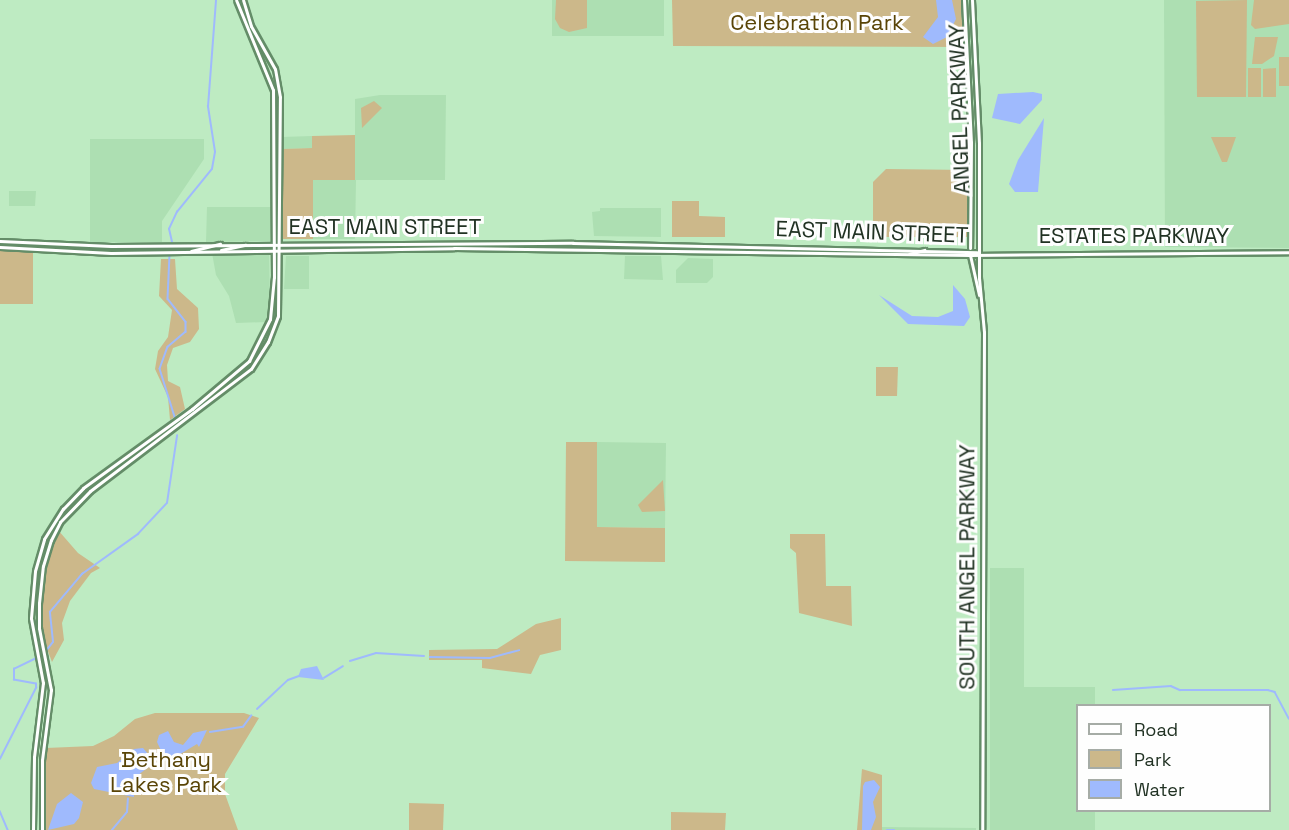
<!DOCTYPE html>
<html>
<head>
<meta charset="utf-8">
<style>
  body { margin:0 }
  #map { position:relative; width:1289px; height:830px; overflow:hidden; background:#beebc2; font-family:"Space Grotesk",sans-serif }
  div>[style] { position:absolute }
  .built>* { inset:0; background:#addfb2 }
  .green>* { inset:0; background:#ccb88a }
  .water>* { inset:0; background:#9fbafd }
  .stream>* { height:1.5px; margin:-0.75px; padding:0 0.75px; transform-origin:0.75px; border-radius:0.75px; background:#9fbafd }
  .roads { filter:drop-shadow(2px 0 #648d68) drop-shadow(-2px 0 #648d68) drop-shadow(0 2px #648d68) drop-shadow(0 -2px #648d68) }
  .secondary>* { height:3px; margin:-1.5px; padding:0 1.5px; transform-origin:1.5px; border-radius:1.5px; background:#fff }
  span { translate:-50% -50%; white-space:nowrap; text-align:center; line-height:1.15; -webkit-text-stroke:6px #fefefe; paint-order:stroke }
  .park-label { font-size:22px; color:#594406 }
  .street-label { font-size:22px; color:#213223 }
  .legend { position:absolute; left:1076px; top:704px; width:195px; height:108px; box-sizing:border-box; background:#fefefe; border:2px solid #a6aca6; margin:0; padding:8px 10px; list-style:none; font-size:18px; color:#213223 }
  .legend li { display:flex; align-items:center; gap:12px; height:30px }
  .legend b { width:30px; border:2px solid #a6aca6 }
</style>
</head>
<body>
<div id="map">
  <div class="built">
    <i style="clip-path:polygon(552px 0,664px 0,664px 36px,552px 36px)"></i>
    <i style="clip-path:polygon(1164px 0,1289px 0,1289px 248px,1165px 247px)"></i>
    <i style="clip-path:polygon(380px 95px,446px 95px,445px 180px,356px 180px,355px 239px,313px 239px,313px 180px,355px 179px,355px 99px)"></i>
    <i style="clip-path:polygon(312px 136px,312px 148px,282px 149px,282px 137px)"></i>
    <i style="clip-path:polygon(90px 139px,204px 139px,204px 159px,162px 221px,162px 242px,90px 242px)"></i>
    <i style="clip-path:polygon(9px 191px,36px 191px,35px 206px,9px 206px)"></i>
    <i style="clip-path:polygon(207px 207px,271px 207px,270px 241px,206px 242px)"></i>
    <i style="clip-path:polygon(600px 208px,661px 208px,661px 237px,594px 236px,592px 212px,600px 211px)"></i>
    <i style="clip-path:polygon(269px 252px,270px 301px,266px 322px,236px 323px,229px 296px,216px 275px,212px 253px)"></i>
    <i style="clip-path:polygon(286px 256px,309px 256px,309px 289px,284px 289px)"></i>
    <i style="clip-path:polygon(625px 256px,661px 256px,663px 280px,624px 279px)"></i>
    <i style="clip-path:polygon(688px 258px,713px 259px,713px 277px,707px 283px,676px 283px,676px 270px)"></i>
    <i style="clip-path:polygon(597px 442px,666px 443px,665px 528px,597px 527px)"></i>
    <i style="clip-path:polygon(990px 568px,1024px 568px,1024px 687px,1095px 687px,1095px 705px,1078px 706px,1078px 810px,1095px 811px,1095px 830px,990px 830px)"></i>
    <i style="clip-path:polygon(882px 827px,976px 828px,976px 830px,882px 830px)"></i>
  </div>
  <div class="green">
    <i style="clip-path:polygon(556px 0,587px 0,587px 28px,569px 32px,560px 28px,555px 19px)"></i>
    <i style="clip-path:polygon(672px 0,961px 0,963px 47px,673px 46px)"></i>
    <i style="clip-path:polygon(1247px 0,1246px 97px,1197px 97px,1196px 1px)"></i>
    <i style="clip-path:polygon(1254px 0,1289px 0,1289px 24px,1255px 29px,1251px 25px)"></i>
    <i style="clip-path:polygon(1255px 37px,1278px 37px,1274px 56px,1262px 64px,1252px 64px)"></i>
    <i style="clip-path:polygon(1279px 57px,1289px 57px,1289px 86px,1279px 86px)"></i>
    <i style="clip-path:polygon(1248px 68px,1261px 68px,1261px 97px,1248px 97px)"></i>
    <i style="clip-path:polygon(1276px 68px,1276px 97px,1263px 97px,1263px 69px)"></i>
    <i style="clip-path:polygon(374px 101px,382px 108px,362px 128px,361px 108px)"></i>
    <i style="clip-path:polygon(355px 135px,355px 180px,313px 180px,313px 239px,283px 239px,282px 149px,312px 148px,312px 136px)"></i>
    <i style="clip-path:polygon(1211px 137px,1236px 137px,1227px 162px,1222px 162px)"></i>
    <i style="clip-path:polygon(886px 169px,968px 170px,967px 237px,873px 237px,873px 182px)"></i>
    <i style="clip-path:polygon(672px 201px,699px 201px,699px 216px,725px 217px,725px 237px,672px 237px)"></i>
    <i style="clip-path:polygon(0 250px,33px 252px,33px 304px,0 304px)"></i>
    <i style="clip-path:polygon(161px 259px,175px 259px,177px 289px,198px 308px,199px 329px,190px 342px,173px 348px,167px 365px,168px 381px,180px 387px,185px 409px,170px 420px,168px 397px,155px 369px,158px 351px,168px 337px,172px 310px,159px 296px)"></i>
    <i style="clip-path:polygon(876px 367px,898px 367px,897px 396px,876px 396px)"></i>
    <i style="clip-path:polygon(566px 442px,597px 442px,597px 527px,665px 528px,665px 562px,565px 561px)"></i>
    <i style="clip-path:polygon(663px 480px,665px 511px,642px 512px,638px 505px)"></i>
    <i style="clip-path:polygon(58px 530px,78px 553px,100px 568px,91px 573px,70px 601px,62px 623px,64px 640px,52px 662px,43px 638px,42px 588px,48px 553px)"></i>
    <i style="clip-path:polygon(790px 534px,825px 534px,826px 586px,851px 586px,852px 626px,799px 613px,796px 553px,790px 548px)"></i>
    <i style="clip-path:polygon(561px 618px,561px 650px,540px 655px,531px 674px,482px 668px,482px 660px,429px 660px,429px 650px,497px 649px,536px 624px)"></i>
    <i style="clip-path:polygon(155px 713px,244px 713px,259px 718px,225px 774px,225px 794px,238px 830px,44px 830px,46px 748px,93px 746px,114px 736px,135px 719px)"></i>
    <i style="clip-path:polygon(862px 769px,882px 775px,882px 830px,857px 830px)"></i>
    <i style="clip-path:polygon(409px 803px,444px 804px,443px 830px,409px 830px)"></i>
    <i style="clip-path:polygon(671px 812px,726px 813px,725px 830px,671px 830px)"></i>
  </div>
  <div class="water">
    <i style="clip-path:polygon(936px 0,952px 0,956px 19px,947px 37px,933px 44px,923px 37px,938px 17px)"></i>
    <i style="clip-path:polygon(1033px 92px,1042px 94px,1042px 100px,1020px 124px,992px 118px,998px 94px)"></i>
    <i style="clip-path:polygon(1044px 118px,1038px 192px,1015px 192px,1009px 184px,1018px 160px)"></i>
    <i style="clip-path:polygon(953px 285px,965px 299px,970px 317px,964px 326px,908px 324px,879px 295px,912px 316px,938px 317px,953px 311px)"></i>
    <i style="clip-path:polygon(317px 666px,324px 680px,298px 677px,301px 669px)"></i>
    <i style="clip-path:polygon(207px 730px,199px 747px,197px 744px,172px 759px,164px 757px,157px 742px,159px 735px,168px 731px,174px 742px,183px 745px,193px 733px)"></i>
    <i style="clip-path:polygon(143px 748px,155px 762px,133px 779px,134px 797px,94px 789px,91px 783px,97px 767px,117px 763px,134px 749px)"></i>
    <i style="clip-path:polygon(874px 780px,880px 787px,873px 802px,876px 817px,871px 830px,862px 830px,863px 786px,865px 782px)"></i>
    <i style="clip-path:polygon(71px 793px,83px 802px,79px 818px,74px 824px,48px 830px,57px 804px)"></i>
  </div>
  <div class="stream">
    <i style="left:172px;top:242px;width:13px;rotate:-103deg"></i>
    <i style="left:169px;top:229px;width:19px;rotate:-65deg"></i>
    <i style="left:177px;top:212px;width:55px;rotate:-50.9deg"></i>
    <i style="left:212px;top:169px;width:17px;rotate:-80deg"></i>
    <i style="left:215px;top:152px;width:46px;rotate:-98.8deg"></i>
    <i style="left:208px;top:107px;width:107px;rotate:-85.7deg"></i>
    <i style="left:170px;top:255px;width:44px;rotate:92.6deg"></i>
    <i style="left:168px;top:299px;width:29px;rotate:52deg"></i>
    <i style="left:186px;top:322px;width:10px;rotate:90deg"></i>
    <i style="left:186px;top:332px;width:23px;rotate:140deg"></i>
    <i style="left:168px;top:347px;width:23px;rotate:110deg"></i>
    <i style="left:160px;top:369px;width:50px;rotate:72.6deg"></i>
    <i style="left:46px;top:651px;width:11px;rotate:-52deg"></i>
    <i style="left:53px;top:642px;width:30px;rotate:-96deg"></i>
    <i style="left:50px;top:612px;width:50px;rotate:-49.9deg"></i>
    <i style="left:82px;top:574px;width:69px;rotate:-35.5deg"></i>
    <i style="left:138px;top:534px;width:42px;rotate:-46.9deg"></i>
    <i style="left:167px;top:503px;width:68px;rotate:-81.5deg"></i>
    <i style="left:430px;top:657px;width:60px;rotate:1deg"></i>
    <i style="left:490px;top:658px;width:30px;rotate:-15deg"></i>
    <i style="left:350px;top:661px;width:27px;rotate:-17deg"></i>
    <i style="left:376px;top:653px;width:48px;rotate:3.6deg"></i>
    <i style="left:324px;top:678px;width:22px;rotate:-32deg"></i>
    <i style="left:1113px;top:690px;width:58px;rotate:-3.9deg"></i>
    <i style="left:1171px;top:686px;width:10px;rotate:24deg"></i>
    <i style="left:1180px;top:690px;width:88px"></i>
    <i style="left:1268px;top:690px;width:7px;rotate:16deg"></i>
    <i style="left:1275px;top:692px;width:30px;rotate:62deg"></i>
    <i style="left:257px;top:709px;width:42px;rotate:-43.1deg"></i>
    <i style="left:288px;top:680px;width:12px;rotate:-20deg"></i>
    <i style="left:210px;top:732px;width:33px;rotate:-9deg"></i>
    <i style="left:243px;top:727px;width:14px;rotate:-54deg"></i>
    <i style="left:0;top:759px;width:80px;rotate:-63.1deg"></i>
    <i style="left:36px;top:688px;width:4px;rotate:-90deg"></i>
    <i style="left:36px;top:684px;width:22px;rotate:-170deg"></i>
    <i style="left:14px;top:680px;width:11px;rotate:-90deg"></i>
    <i style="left:14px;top:669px;width:32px;rotate:-26deg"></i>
    <i style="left:0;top:811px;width:21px;rotate:67deg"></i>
    <i style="left:112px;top:830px;width:23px;rotate:-50deg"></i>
    <i style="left:127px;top:812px;width:13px;rotate:-86deg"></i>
    <i style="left:887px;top:830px;width:7px"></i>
  </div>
  <div class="roads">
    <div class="secondary">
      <i style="left:964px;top:0;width:142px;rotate:87.2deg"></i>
      <i style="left:971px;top:142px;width:106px;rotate:90.5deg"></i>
      <i style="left:972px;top:0;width:143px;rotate:87.2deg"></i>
      <i style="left:979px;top:143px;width:135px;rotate:90deg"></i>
      <i style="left:979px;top:278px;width:54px;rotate:84.7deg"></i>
      <i style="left:984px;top:332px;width:498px;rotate:90.2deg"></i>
      <i style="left:0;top:241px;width:111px;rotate:2.6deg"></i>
      <i style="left:111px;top:246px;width:462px;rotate:-0.4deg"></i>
      <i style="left:573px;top:243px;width:404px;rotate:1.3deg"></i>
      <i style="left:0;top:247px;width:111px;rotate:3.1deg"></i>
      <i style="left:111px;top:253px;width:343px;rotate:-0.8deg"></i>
      <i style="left:454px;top:248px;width:516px;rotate:0.78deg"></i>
      <i style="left:970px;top:255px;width:319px;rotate:-0.5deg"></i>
      <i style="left:221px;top:250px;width:25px;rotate:-12deg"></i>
      <i style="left:191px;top:251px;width:30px;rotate:-14deg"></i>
      <i style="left:909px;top:254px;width:16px;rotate:-15deg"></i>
      <i style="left:970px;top:255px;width:41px;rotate:77.3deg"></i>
      <i style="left:33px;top:830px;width:73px;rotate:-89.2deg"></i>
      <i style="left:34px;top:757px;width:75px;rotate:-83.1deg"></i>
      <i style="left:43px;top:683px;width:66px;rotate:-100.5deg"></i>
      <i style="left:31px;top:618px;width:47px;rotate:-85.1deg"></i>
      <i style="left:35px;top:571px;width:33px;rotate:-74deg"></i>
      <i style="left:44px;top:539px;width:36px;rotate:-58deg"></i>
      <i style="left:63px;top:509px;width:29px;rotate:-46deg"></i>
      <i style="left:83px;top:488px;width:135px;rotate:-35.9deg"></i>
      <i style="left:192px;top:409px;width:75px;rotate:-40.1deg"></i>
      <i style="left:249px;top:361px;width:47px;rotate:-63.4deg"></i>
      <i style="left:270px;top:319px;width:42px;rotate:-84.6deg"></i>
      <i style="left:274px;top:277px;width:187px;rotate:-90.3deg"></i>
      <i style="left:273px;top:90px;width:97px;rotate:-112.3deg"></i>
      <i style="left:42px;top:830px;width:70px;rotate:-90deg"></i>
      <i style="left:42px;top:760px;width:71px;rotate:-82.7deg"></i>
      <i style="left:51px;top:690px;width:63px;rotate:-101deg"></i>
      <i style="left:39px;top:628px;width:25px;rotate:-90deg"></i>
      <i style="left:39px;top:603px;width:37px;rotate:-84deg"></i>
      <i style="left:43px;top:566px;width:27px;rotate:-73deg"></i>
      <i style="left:51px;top:540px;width:20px;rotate:-63deg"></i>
      <i style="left:60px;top:522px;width:43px;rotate:-45.9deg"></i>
      <i style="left:90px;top:491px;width:202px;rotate:-37.2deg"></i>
      <i style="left:251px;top:369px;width:32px;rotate:-58deg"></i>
      <i style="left:268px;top:342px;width:28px;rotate:-69deg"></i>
      <i style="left:278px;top:316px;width:219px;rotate:-89.5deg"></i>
      <i style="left:280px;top:97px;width:28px;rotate:-100deg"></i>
      <i style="left:275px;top:69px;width:49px;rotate:-119.2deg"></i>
      <i style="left:251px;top:26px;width:27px;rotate:-107deg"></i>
    </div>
  </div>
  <div class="park-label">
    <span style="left:817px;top:23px">Celebration Park</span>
    <span style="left:166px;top:772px">Bethany<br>Lakes Park</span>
  </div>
  <div class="street-label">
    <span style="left:959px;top:109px;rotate:-92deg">ANGEL PARKWAY</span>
    <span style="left:385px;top:227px">EAST MAIN STREET</span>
    <span style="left:872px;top:232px;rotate:2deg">EAST MAIN STREET</span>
    <span style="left:1134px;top:236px">ESTATES PARKWAY</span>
    <span style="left:967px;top:567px;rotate:-90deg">SOUTH ANGEL PARKWAY</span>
  </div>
  <ul class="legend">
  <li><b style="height:8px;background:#fff"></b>Road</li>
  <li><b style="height:16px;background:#ccb88a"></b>Park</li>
  <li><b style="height:16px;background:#9fbafd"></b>Water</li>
  </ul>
</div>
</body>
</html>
